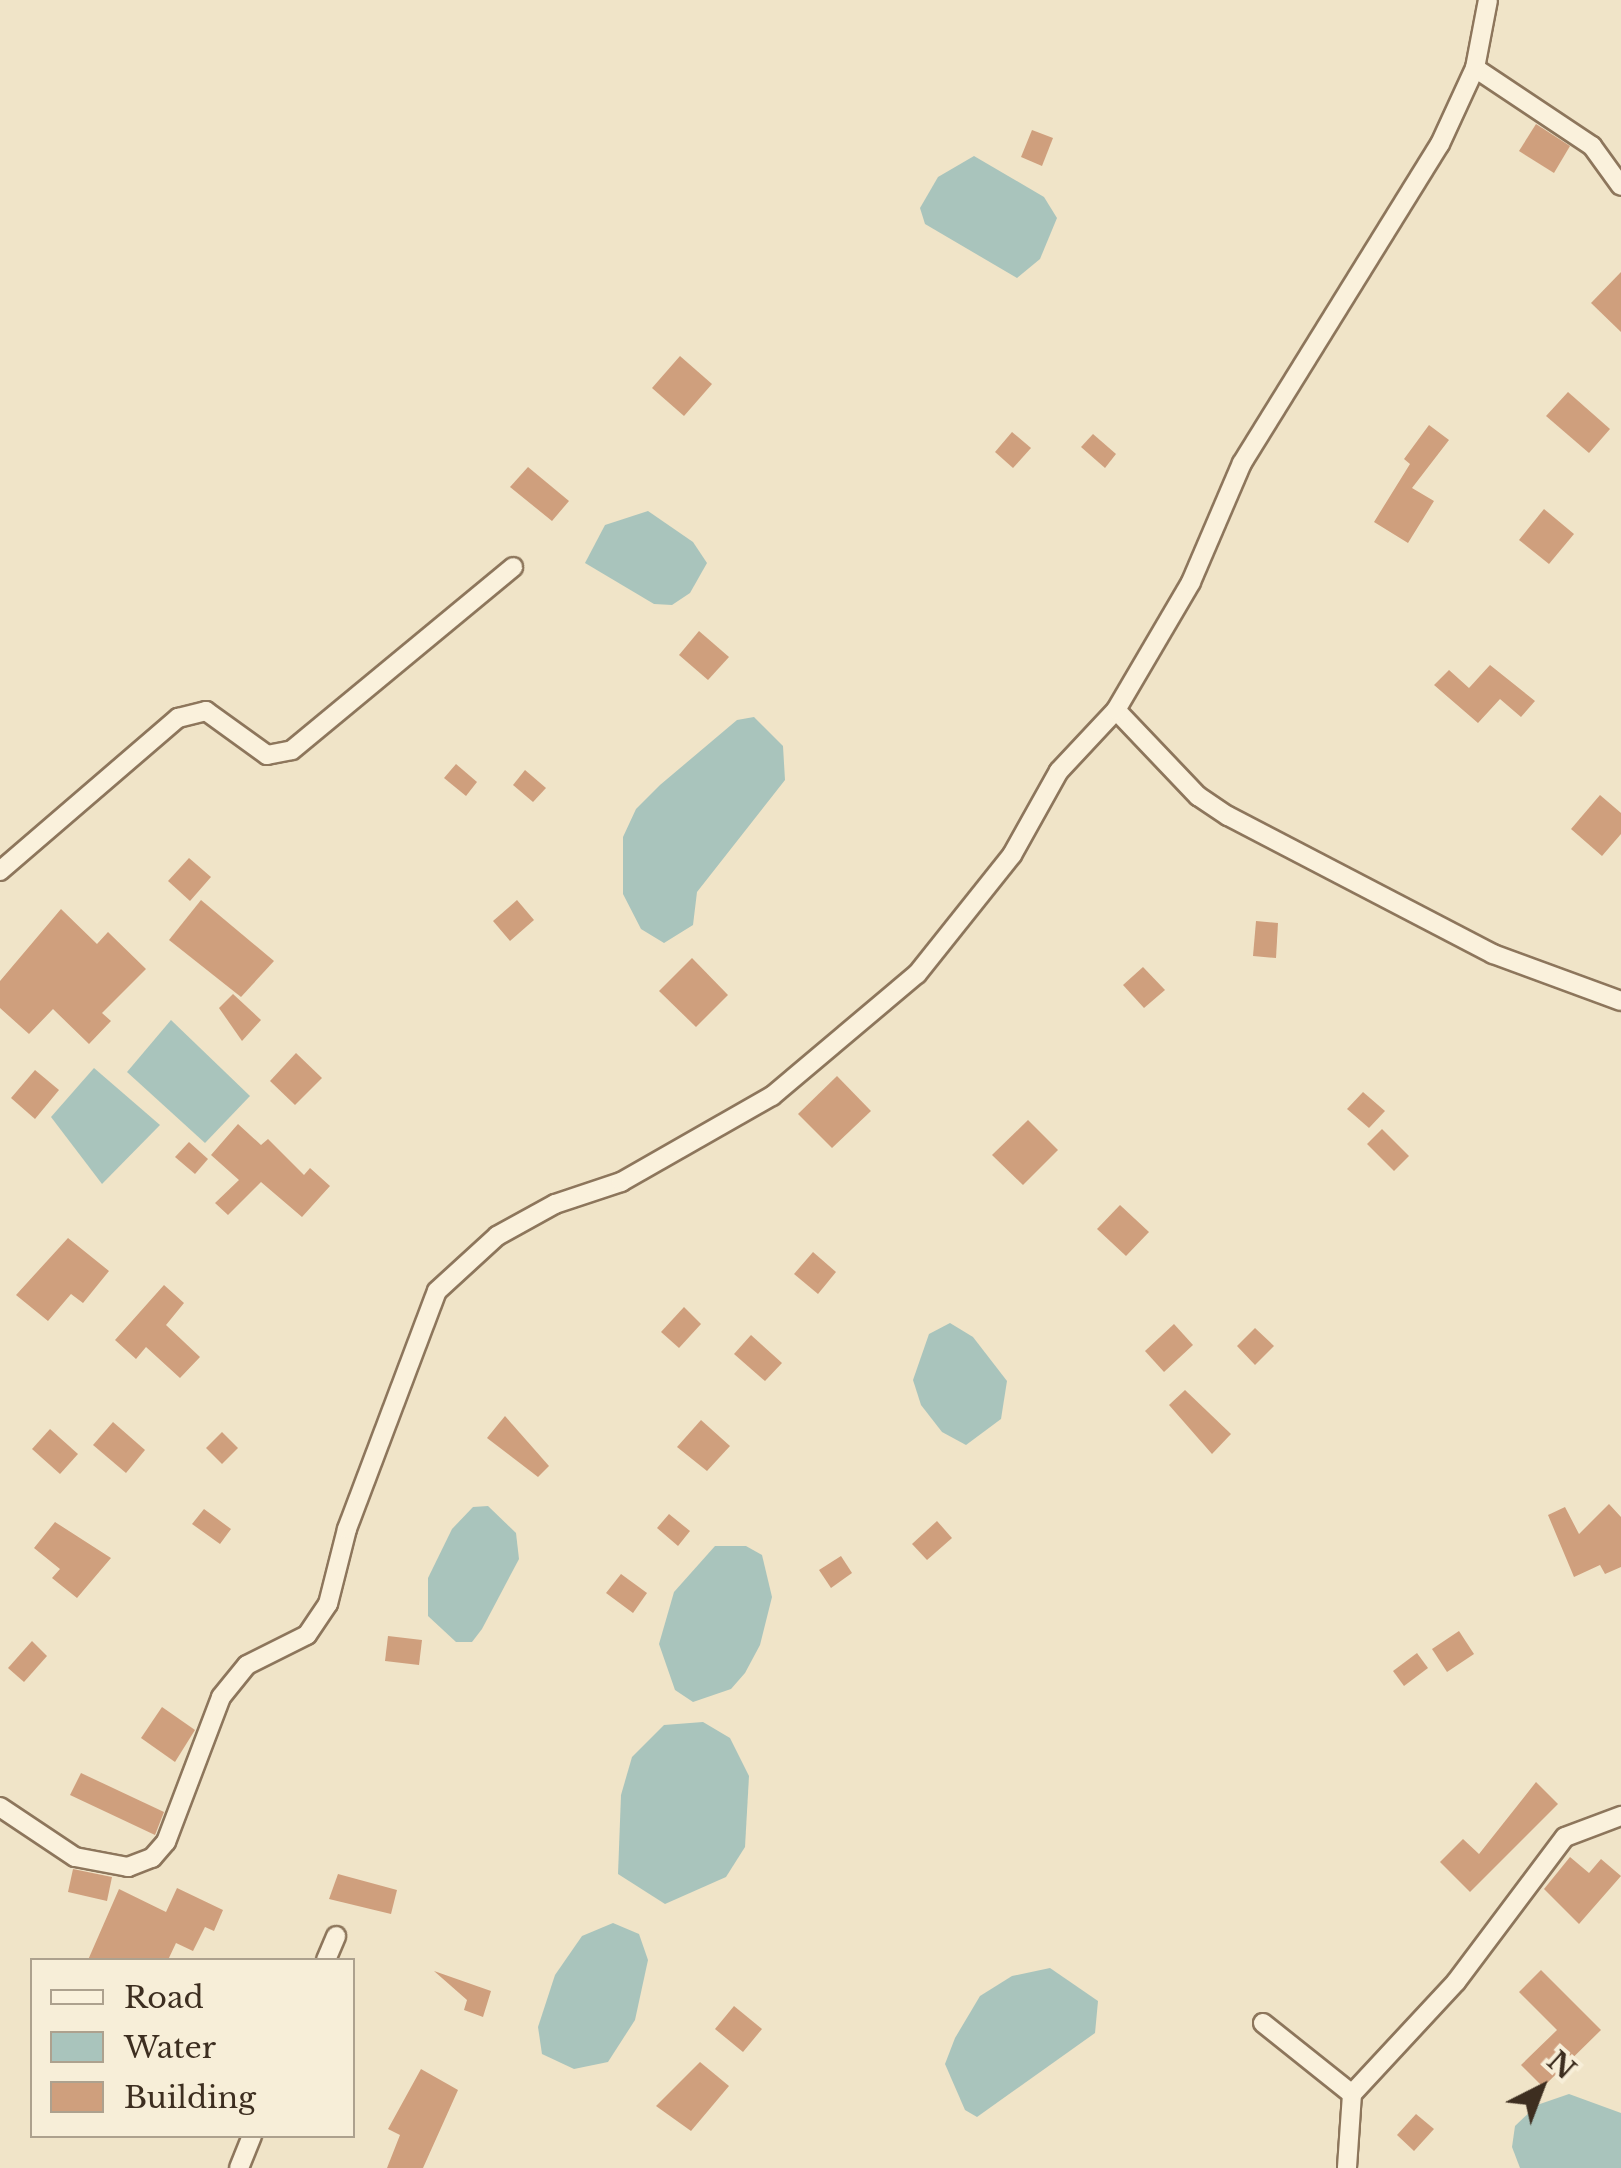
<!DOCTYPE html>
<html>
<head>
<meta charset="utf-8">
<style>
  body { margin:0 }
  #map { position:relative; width:1621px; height:2168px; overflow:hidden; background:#f0e4c8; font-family:"Libre Baskerville",serif }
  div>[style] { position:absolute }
  .water>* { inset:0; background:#a9c4bc }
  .building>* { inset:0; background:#cf9f7d }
  .roads { filter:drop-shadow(2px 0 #8d765c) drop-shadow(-2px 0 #8d765c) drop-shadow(0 2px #8d765c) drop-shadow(0 -2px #8d765c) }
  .street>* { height:18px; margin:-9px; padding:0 9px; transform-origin:9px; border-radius:9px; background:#faf1dc }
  span { translate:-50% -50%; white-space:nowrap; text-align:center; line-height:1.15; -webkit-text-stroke:10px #f7eed8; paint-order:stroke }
  .legend { position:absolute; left:30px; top:1958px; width:325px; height:180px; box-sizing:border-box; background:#f7eed8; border:2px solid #ada18e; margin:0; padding:12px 18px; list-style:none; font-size:30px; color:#3d2e20 }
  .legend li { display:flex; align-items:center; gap:20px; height:50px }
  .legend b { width:50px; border:2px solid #ada18e }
  .north { position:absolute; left:1491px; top:2038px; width:100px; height:100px; -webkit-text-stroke:8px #f7eed8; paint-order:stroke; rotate:42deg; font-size:28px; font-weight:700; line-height:40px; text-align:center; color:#3d2e20 }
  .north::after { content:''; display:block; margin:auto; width:35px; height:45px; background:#3d2e20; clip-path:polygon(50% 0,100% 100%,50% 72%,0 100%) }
</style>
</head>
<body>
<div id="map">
  <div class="water">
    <i style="clip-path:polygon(974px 156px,1044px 197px,1057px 218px,1040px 259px,1017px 278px,925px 224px,920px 208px,938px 177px)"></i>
    <i style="clip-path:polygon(648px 511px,693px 542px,707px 563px,690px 593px,672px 605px,654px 604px,585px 563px,605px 525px)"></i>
    <i style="clip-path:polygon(754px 717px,783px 746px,785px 780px,697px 892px,693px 925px,664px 943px,641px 929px,623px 894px,623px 837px,636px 809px,660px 785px,737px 720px)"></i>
    <i style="clip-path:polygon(171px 1020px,250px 1096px,205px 1143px,127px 1072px)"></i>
    <i style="clip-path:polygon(94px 1068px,160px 1125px,102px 1184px,51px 1117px)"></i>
    <i style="clip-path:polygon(950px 1323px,973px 1337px,1007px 1381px,1001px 1419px,966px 1445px,942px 1432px,921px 1405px,913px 1380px,929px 1334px)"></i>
    <i style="clip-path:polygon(488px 1506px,516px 1533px,519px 1559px,482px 1629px,472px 1642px,456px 1642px,428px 1616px,428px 1578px,452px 1529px,473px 1507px)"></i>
    <i style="clip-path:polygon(715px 1546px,746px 1546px,762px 1555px,772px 1597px,760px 1645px,745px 1673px,731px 1689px,693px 1702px,675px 1690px,659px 1644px,674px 1592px)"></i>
    <i style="clip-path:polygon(703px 1722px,730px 1738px,749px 1776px,745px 1847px,726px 1877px,665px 1904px,618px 1874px,621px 1795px,632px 1757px,664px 1725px)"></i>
    <i style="clip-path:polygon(613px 1923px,639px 1934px,648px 1960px,635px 2020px,608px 2062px,574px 2069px,542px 2054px,538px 2027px,555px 1975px,582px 1936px)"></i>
    <i style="clip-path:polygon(1050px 1968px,1098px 2001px,1095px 2033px,977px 2117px,965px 2110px,945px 2064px,955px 2038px,980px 1996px,1012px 1976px)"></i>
    <i style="clip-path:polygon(1569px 2094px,1621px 2113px,1621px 2168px,1520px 2168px,1512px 2147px,1515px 2126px,1537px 2105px)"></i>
  </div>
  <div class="building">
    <i style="clip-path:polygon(1536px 124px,1570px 146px,1554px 173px,1519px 151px)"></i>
    <i style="clip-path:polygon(1032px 130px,1053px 138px,1042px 166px,1021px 157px)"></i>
    <i style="clip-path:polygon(1621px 272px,1621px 332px,1591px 303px)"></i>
    <i style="clip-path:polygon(680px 356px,712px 384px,684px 416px,652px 388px)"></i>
    <i style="clip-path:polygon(1568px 392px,1610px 429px,1589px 453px,1546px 416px)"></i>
    <i style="clip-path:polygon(1429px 425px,1449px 440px,1412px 488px,1434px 501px,1408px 543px,1374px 522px,1410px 464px,1404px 459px)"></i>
    <i style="clip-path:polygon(1012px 432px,1031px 448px,1013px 468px,995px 452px)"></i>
    <i style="clip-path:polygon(1093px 434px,1116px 454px,1105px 468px,1081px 447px)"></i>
    <i style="clip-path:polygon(528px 467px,569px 501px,552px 521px,510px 487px)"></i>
    <i style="clip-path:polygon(1544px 509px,1574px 534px,1549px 564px,1519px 540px)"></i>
    <i style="clip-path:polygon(699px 631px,729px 657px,708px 680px,679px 655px)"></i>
    <i style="clip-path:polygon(1490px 665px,1535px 701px,1521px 717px,1500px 699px,1478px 723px,1434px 685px,1449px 670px,1469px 688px)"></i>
    <i style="clip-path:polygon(456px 764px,477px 782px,466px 796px,444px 778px)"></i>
    <i style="clip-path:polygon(525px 770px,546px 788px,533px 802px,513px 785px)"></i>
    <i style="clip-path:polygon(1600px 795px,1621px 813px,1621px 834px,1602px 856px,1571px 829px)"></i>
    <i style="clip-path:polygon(189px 858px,211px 877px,190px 901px,168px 881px)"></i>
    <i style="clip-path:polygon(201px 900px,274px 961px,241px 997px,169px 940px)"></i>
    <i style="clip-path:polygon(517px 900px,534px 920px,510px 941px,493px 921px)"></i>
    <i style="clip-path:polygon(61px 909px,97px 944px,108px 932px,146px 969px,102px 1013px,111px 1021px,89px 1044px,53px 1009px,29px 1034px,0 1008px,0 981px)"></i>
    <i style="clip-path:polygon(1256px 921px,1278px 923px,1276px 958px,1253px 956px)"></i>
    <i style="clip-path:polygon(692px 958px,728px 995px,696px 1027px,659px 991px)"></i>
    <i style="clip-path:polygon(1143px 967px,1165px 990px,1144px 1008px,1123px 985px)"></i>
    <i style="clip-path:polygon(233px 994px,261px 1020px,242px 1041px,219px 1008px)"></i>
    <i style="clip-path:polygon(296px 1053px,322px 1078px,295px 1105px,270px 1081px)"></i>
    <i style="clip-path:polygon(35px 1070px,59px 1090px,35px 1119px,11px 1098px)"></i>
    <i style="clip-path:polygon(837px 1076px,871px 1111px,832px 1148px,798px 1114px)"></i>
    <i style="clip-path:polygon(1363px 1092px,1385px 1111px,1369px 1128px,1347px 1109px)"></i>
    <i style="clip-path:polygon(1028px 1120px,1058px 1150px,1023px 1185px,992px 1155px)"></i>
    <i style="clip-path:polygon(238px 1124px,261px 1145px,268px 1139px,304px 1175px,310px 1168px,330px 1186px,302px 1217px,261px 1182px,228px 1215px,215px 1203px,239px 1180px,211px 1155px)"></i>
    <i style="clip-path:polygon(1382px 1129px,1409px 1156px,1394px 1171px,1367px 1144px)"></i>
    <i style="clip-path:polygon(189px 1142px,208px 1159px,195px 1174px,175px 1157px)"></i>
    <i style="clip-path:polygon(1120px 1205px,1149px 1232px,1126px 1256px,1097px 1229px)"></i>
    <i style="clip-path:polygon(68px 1238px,109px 1271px,83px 1303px,71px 1294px,48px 1321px,16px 1295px)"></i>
    <i style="clip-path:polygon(813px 1252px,836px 1272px,818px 1294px,794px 1274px)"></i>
    <i style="clip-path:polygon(164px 1285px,184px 1303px,166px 1325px,200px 1357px,180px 1378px,146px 1347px,136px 1359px,115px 1340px)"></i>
    <i style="clip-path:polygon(684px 1307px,701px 1324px,679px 1348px,661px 1332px)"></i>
    <i style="clip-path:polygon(1174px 1324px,1193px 1345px,1164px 1372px,1145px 1351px)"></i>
    <i style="clip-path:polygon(1255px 1328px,1274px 1346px,1255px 1365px,1237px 1346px)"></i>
    <i style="clip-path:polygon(751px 1335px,782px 1363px,765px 1381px,734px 1354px)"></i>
    <i style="clip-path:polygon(1185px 1390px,1231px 1434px,1212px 1454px,1169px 1405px)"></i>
    <i style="clip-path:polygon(505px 1416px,549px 1466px,538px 1477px,487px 1438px)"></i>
    <i style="clip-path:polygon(701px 1420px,730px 1446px,707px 1471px,677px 1447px)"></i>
    <i style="clip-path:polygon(113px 1422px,145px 1450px,126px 1473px,93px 1445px)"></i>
    <i style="clip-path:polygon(50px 1429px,78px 1454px,60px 1474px,32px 1449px)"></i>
    <i style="clip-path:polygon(222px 1432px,238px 1448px,222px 1464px,206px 1448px)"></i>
    <i style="clip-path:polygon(1609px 1504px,1621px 1517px,1621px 1567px,1605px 1574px,1600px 1565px,1574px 1577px,1548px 1515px,1565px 1507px,1579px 1534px)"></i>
    <i style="clip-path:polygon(204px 1509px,231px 1529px,220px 1544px,192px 1524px)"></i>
    <i style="clip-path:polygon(669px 1514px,690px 1531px,678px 1546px,657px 1528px)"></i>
    <i style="clip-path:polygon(937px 1521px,952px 1538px,927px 1560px,912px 1544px)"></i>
    <i style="clip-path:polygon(55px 1522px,111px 1558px,77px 1598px,52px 1578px,60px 1569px,34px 1548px)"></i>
    <i style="clip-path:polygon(841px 1556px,852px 1573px,831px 1588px,819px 1570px)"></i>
    <i style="clip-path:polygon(621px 1574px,647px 1593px,633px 1613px,606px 1593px)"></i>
    <i style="clip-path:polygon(1459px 1631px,1474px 1654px,1447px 1672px,1432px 1649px)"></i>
    <i style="clip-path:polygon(388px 1636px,422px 1640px,419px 1665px,385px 1661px)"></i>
    <i style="clip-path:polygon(32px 1641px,47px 1656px,24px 1682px,8px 1668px)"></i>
    <i style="clip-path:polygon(1417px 1653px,1428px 1668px,1404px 1686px,1393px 1671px)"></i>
    <i style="clip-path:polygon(162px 1707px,195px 1730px,175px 1762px,141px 1738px)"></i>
    <i style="clip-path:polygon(81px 1773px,164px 1812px,155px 1835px,70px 1795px)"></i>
    <i style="clip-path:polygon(1536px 1782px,1558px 1804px,1470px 1892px,1440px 1862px,1463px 1839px,1479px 1854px)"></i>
    <i style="clip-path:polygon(1570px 1857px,1589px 1873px,1601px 1859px,1621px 1876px,1579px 1924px,1544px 1889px)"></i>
    <i style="clip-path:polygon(73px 1869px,112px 1877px,107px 1901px,68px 1892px)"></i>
    <i style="clip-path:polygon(338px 1874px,397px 1890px,391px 1914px,329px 1899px)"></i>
    <i style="clip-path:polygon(177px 1888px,223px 1910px,214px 1931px,205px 1927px,193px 1951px,176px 1943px,168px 1960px,88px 1960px,119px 1889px,166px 1912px)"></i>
    <i style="clip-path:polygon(1541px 1970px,1601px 2030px,1543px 2087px,1521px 2065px,1557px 2030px,1519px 1992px)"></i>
    <i style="clip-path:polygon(434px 1971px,491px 1991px,483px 2017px,464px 2010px,467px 2000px)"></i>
    <i style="clip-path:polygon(734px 2006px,762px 2029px,743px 2052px,715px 2029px)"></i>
    <i style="clip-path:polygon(700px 2062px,729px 2086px,691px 2131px,656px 2106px)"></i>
    <i style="clip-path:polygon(421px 2069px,458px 2090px,423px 2168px,387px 2168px,400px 2135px,388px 2129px)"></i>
    <i style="clip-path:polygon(1416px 2114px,1434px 2129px,1414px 2151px,1397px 2135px)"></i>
  </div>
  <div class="roads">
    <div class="street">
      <i style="left:1475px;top:68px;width:141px;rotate:33.7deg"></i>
      <i style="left:1592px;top:146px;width:49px;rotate:54.1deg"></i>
      <i style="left:1116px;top:710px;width:119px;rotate:46.4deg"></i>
      <i style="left:1198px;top:796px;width:36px;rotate:34deg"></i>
      <i style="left:1228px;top:816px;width:299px;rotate:27.5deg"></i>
      <i style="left:1493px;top:954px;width:136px;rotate:20.2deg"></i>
      <i style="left:0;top:871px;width:235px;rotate:-40.7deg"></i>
      <i style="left:178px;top:718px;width:29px;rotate:-14deg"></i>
      <i style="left:206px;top:711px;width:75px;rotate:35.8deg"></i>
      <i style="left:267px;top:755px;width:25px;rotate:-11deg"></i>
      <i style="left:292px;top:750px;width:287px;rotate:-39.6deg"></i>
      <i style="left:0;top:1807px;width:90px;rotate:33.7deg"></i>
      <i style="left:75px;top:1857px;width:54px;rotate:10.7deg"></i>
      <i style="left:128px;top:1867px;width:26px;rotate:-21deg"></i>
      <i style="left:152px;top:1858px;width:21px;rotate:-49deg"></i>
      <i style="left:166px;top:1842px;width:155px;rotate:-69.2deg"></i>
      <i style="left:221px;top:1697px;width:41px;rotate:-50.9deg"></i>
      <i style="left:247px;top:1665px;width:67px;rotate:-26.6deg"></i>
      <i style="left:307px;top:1635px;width:37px;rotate:-56deg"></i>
      <i style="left:328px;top:1604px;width:77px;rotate:-75.8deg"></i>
      <i style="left:347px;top:1529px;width:254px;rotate:-69.3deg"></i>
      <i style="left:437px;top:1291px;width:81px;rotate:-42.5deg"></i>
      <i style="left:497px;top:1236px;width:66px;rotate:-28.9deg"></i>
      <i style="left:555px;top:1204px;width:70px;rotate:-18.4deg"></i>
      <i style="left:621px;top:1182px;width:174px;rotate:-29.7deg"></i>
      <i style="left:772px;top:1096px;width:189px;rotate:-40.1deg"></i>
      <i style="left:917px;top:974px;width:152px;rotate:-51.4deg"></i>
      <i style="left:1012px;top:855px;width:96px;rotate:-60.8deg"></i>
      <i style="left:1059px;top:771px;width:83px;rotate:-46.9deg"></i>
      <i style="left:1116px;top:710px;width:148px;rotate:-59.6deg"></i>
      <i style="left:1191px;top:582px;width:129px;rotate:-66.8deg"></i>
      <i style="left:1242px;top:463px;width:375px;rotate:-58.2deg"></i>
      <i style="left:1440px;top:144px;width:84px;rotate:-65.3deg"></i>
      <i style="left:1475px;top:68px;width:69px;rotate:-79.2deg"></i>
      <i style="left:326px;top:1960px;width:26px;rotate:-67deg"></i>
      <i style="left:1263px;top:2023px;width:114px;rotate:38.6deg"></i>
      <i style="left:1352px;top:2094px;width:74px;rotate:93.9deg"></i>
      <i style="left:1352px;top:2094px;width:153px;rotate:-47.1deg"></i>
      <i style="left:1456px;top:1982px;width:181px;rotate:-53.1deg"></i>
      <i style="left:1565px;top:1837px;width:60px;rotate:-20.6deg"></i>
      <i style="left:239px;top:2168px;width:35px;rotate:-68deg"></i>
    </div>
  </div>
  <ul class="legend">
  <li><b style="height:12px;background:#faf1dc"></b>Road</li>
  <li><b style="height:28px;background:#a9c4bc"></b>Water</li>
  <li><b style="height:28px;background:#cf9f7d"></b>Building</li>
  </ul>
  <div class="north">N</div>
</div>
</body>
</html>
